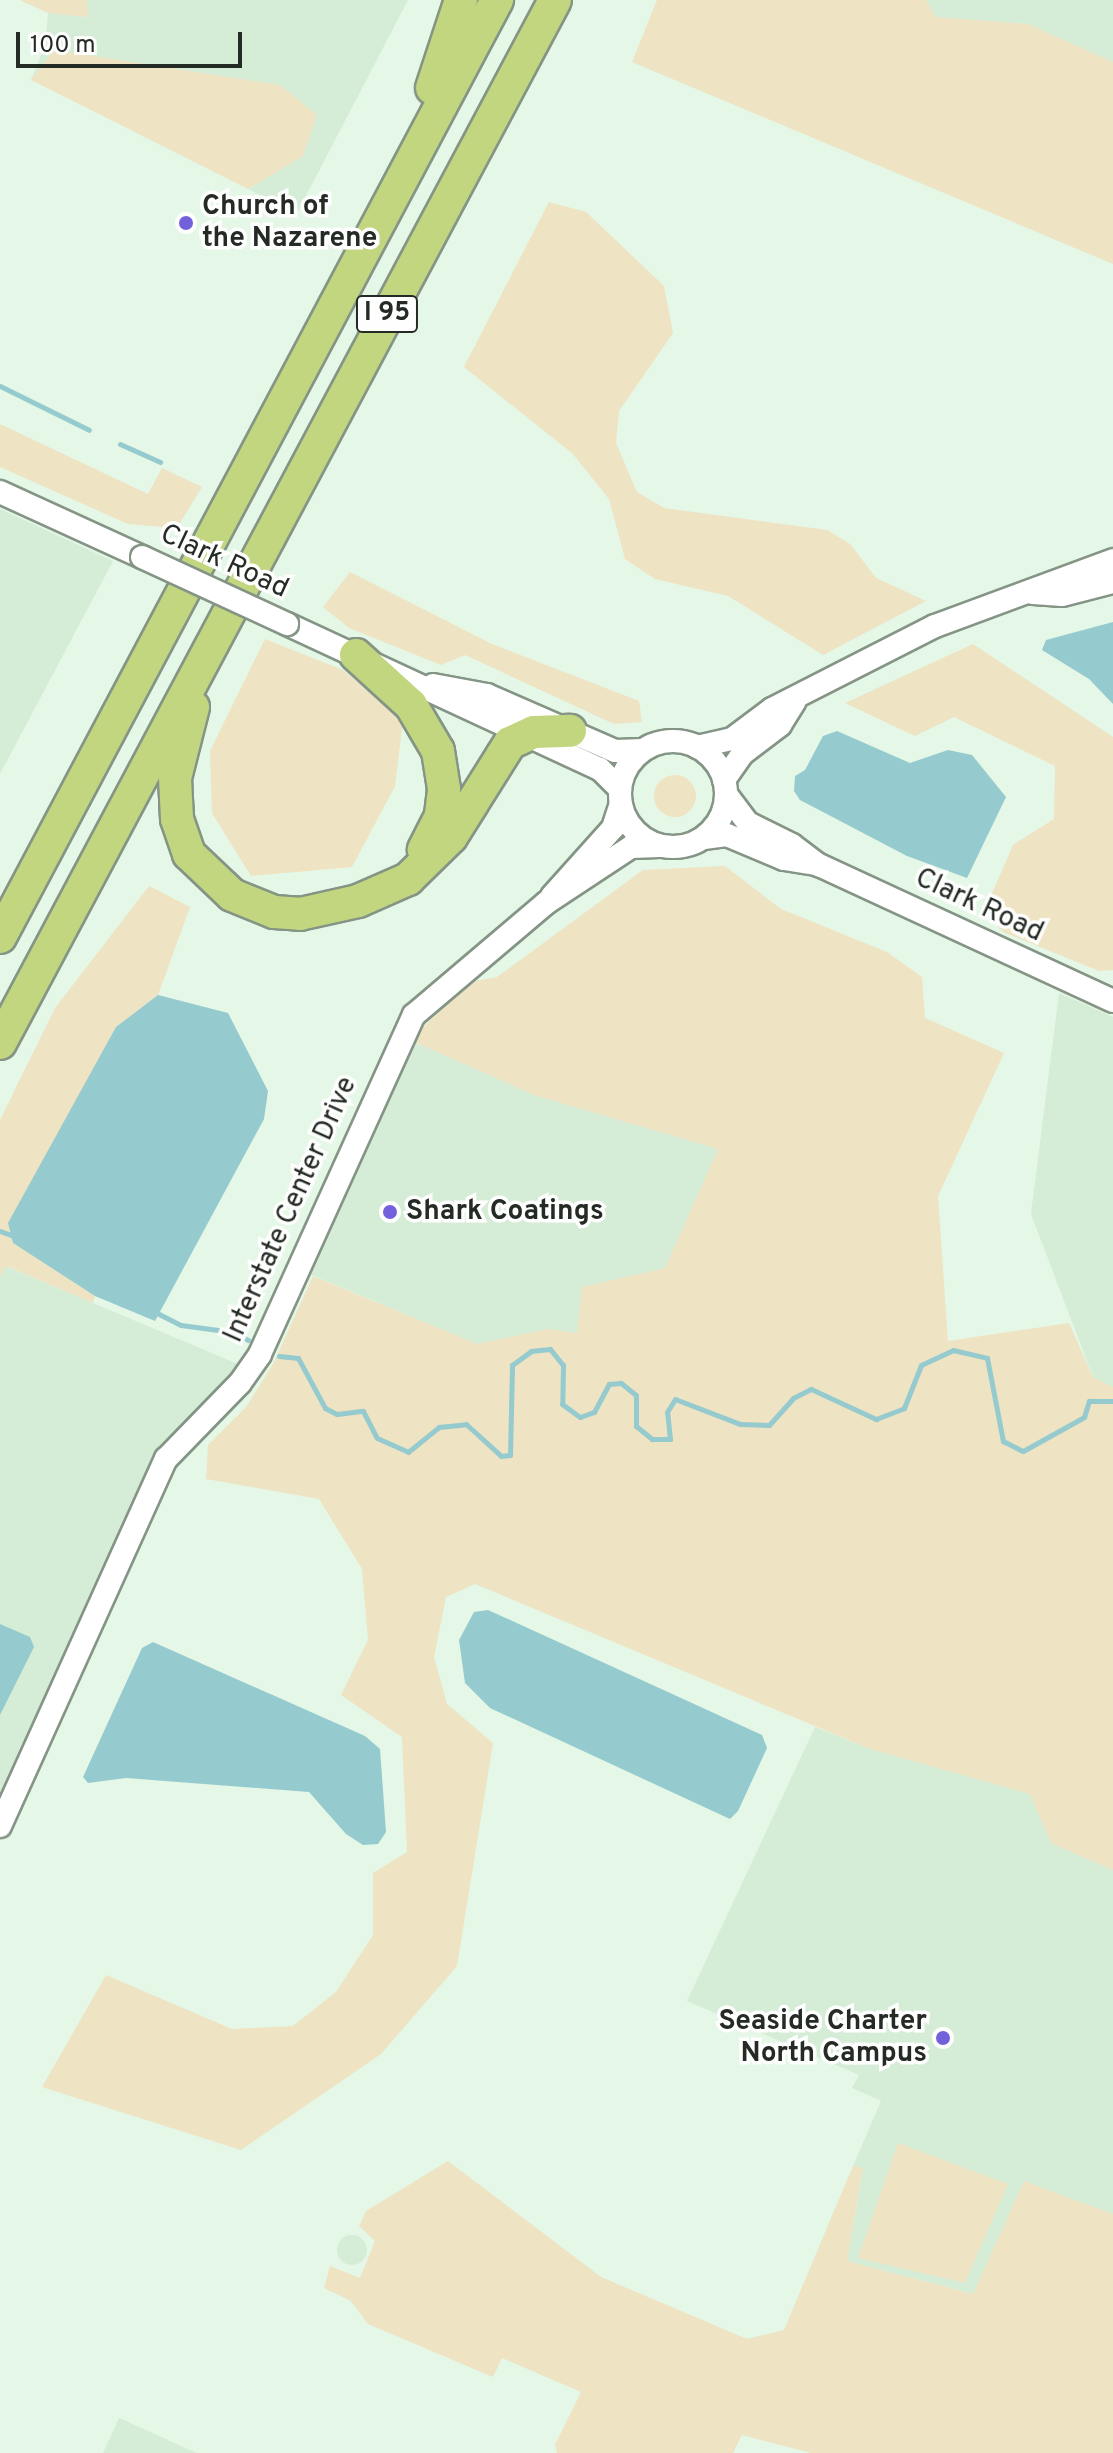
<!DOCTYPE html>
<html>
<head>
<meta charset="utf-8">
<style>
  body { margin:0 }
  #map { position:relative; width:1113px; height:2453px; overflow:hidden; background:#e5f7e6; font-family:Overpass,sans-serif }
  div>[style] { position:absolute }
  .built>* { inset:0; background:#d5edd7 }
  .round { border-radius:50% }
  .green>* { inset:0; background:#eee3c3 }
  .water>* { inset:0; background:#95cacf }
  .stream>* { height:5px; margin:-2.5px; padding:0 2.5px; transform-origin:2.5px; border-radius:2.5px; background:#95cacf }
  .roads { filter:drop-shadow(2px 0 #849485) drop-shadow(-2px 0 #849485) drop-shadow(0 2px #849485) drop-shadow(0 -2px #849485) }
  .minor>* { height:22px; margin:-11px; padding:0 11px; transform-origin:11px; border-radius:11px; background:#fff }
  .minor>.ring { margin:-11px; padding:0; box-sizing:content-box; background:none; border:22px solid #fff; border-radius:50% }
  .highway>* { height:32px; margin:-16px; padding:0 16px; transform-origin:16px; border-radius:16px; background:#c2d680 }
  .bridges { filter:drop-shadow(2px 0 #849485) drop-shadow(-2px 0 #849485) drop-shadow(0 2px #849485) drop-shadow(0 -2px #849485) }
  .minor-bridge>* { height:22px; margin:-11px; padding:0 11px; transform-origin:11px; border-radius:11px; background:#fff }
  .dots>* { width:22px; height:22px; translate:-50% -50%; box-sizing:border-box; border:4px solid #fefefe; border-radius:50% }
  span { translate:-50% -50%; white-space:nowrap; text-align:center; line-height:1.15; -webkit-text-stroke:7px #fefefe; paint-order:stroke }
  .shield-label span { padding:2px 6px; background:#fefefe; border:2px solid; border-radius:6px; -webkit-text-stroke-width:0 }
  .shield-label { font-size:26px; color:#242b25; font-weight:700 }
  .poi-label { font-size:28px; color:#242b25; font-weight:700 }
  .left { translate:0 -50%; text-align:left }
  .right { translate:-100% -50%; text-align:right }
  .street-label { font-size:28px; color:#242b25 }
  .scale { position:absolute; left:16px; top:32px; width:226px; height:36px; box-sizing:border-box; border:4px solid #242b25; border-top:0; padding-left:10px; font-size:24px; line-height:28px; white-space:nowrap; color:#242b25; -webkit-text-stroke:6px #fefefe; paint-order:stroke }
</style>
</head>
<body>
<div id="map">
  <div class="built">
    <i style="clip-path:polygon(87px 0,408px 0,297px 213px,248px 189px,303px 156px,31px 80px,45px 46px,48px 13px,87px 17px)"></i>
    <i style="clip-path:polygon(926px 0,1113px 0,1113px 62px,1028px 24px,936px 17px)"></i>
    <i style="clip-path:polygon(0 509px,113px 561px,0 774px)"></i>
    <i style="clip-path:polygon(1059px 993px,1113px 1017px,1113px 1387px,1093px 1377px,1031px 1214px)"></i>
    <i style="clip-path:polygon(410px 1040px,534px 1095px,718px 1149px,665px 1268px,582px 1287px,578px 1333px,548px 1329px,477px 1344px,307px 1273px)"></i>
    <i style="clip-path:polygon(5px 1266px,245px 1367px,178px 1429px,148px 1474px,0 1805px,0 1277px)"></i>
    <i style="clip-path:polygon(815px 1727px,870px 1749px,1030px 1794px,1051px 1843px,1113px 1870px,1113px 2214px,1024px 2181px,974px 2294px,847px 2261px,863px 2169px,853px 2166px,881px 2101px,852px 2088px,859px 2075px,687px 2001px)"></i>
    <i class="round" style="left:337px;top:2235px;width:30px;height:30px"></i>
    <i style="clip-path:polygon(119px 2418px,197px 2453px,103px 2453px)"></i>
  </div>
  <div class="green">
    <i style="clip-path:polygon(20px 0,87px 0,88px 17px,48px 13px)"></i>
    <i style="clip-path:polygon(657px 0,926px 0,936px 17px,1028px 24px,1113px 62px,1113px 264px,632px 62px)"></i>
    <i style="clip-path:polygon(54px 50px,280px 85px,317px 115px,303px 156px,248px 189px,31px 80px)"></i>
    <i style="clip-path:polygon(549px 202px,586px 212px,664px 286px,673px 333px,619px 411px,616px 443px,637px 492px,664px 508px,827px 530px,850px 544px,876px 578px,926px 601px,823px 655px,728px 596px,655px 579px,625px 559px,609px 499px,573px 454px,464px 367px)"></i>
    <i style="clip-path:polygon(0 424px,148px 494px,162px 468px,202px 487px,177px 528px,128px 524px,0 467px)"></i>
    <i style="clip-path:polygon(350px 572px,492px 644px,639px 701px,642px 722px,614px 724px,465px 655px,441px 665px,349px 628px,323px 607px)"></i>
    <i style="clip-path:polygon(265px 639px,343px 670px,403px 720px,395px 786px,352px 867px,251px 876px,212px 813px,210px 751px)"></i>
    <i style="clip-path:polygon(973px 644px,1113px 737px,1113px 970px,1099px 971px,1003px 932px,984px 912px,1013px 845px,1054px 819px,1055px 766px,954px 717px,915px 736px,845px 703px)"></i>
    <i class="round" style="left:654px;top:775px;width:42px;height:42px"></i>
    <i style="clip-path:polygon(725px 866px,781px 909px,887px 952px,922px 977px,925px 1018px,1004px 1053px,938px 1196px,948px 1341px,1069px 1323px,1093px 1377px,1113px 1387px,1113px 1870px,1051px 1843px,1030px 1794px,870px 1749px,475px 1584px,446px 1597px,434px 1657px,447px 1704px,493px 1743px,457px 1966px,381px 2054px,241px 2150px,42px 2087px,106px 1975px,232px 2029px,293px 2026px,336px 1992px,373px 1935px,373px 1873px,407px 1852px,402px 1737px,341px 1695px,368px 1640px,362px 1569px,319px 1499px,206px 1479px,208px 1445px,246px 1407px,273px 1364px,313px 1276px,477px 1344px,548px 1329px,577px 1333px,582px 1287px,665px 1268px,718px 1149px,534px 1095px,410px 1040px,470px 982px,497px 977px,643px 870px)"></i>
    <i style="clip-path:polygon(149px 886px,190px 907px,158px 995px,116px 1027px,13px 1243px,95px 1296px,93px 1303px,6px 1266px,0 1277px,0 1120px,55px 1008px)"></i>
    <i style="clip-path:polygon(898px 2143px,1008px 2184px,965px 2283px,858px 2258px)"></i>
    <i style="clip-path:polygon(448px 2161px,601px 2277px,747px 2339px,784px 2330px,853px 2166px,863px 2168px,847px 2261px,973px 2294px,1024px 2181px,1113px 2214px,1113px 2453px,811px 2453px,742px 2435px,733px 2453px,557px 2453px,555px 2445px,581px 2392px,502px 2358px,493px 2377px,368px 2324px,351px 2301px,324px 2288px,330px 2266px,360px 2278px,375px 2241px,359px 2226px,366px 2211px)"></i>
  </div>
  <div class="water">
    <i style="clip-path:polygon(1113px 622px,1113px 704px,1089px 679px,1042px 650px,1046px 640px)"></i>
    <i style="clip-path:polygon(837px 731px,910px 763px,948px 750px,972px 755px,1006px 797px,967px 878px,907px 856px,800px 800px,794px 791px,795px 776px,805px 770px,823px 736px)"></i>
    <i style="clip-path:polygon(158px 995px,228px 1013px,268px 1091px,264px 1119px,155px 1321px,95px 1296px,13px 1243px,8px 1223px,116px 1027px)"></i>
    <i style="clip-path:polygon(488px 1610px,762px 1735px,767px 1748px,738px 1811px,730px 1819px,490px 1708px,465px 1683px,459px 1640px,474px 1612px)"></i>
    <i style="clip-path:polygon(0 1624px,30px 1637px,34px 1647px,0 1715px)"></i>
    <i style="clip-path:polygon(153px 1642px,365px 1736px,380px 1749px,386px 1832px,378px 1844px,363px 1845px,346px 1834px,309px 1792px,126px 1778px,88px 1783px,83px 1777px,142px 1648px)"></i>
  </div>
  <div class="stream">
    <i style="left:0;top:386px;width:99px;rotate:26.3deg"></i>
    <i style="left:120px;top:444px;width:44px;rotate:24.2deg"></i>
    <i style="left:0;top:1231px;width:15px;rotate:20deg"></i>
    <i style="left:153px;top:1311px;width:31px;rotate:27deg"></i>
    <i style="left:181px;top:1325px;width:52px;rotate:7.7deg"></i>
    <i style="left:233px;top:1332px;width:17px;rotate:28deg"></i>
    <i style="left:279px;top:1356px;width:19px;rotate:6deg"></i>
    <i style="left:298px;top:1358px;width:57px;rotate:61.6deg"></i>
    <i style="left:325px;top:1408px;width:13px;rotate:27deg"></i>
    <i style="left:337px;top:1414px;width:26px;rotate:-7deg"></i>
    <i style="left:363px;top:1411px;width:30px;rotate:63deg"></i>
    <i style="left:377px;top:1438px;width:34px;rotate:24deg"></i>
    <i style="left:408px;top:1452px;width:40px;rotate:-39deg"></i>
    <i style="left:439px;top:1427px;width:27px;rotate:-6deg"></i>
    <i style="left:466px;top:1424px;width:47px;rotate:42.4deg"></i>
    <i style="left:501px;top:1456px;width:9px;rotate:-6deg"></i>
    <i style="left:510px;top:1455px;width:90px;rotate:-88.7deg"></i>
    <i style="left:512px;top:1365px;width:24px;rotate:-36deg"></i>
    <i style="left:531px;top:1351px;width:19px;rotate:-6deg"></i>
    <i style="left:550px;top:1349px;width:21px;rotate:51deg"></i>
    <i style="left:563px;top:1365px;width:39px;rotate:91deg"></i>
    <i style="left:562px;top:1404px;width:22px;rotate:36deg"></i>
    <i style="left:580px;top:1417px;width:15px;rotate:-20deg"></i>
    <i style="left:594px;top:1412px;width:32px;rotate:-62deg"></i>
    <i style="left:609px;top:1384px;width:12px;rotate:-5deg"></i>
    <i style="left:621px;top:1383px;width:19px;rotate:39deg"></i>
    <i style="left:636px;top:1395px;width:31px;rotate:90deg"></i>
    <i style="left:636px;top:1426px;width:21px;rotate:39deg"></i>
    <i style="left:652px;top:1439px;width:18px"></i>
    <i style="left:670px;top:1439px;width:27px;rotate:-96deg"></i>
    <i style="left:667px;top:1412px;width:15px;rotate:-58deg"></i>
    <i style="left:675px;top:1399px;width:70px;rotate:21deg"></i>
    <i style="left:740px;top:1424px;width:29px;rotate:2deg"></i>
    <i style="left:769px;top:1425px;width:36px;rotate:-48deg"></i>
    <i style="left:793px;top:1398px;width:20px;rotate:-27deg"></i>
    <i style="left:811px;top:1389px;width:72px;rotate:24.8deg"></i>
    <i style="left:876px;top:1419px;width:30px;rotate:-21deg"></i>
    <i style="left:904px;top:1408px;width:46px;rotate:-68.4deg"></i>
    <i style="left:921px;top:1365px;width:35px;rotate:-25deg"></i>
    <i style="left:953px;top:1350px;width:35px;rotate:13deg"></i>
    <i style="left:987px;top:1358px;width:85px;rotate:79.1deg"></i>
    <i style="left:1003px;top:1441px;width:22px;rotate:27deg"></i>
    <i style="left:1023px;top:1451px;width:70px;rotate:-29.1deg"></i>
    <i style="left:1084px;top:1417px;width:17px;rotate:-73deg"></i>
    <i style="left:1089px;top:1401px;width:24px"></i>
  </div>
  <div class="roads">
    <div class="minor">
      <i style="left:0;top:492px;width:156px;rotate:24.6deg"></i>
      <i style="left:1033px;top:593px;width:29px;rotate:4deg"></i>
      <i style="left:1062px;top:595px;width:53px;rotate:-14.3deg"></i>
      <i style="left:287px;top:624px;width:345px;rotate:24.9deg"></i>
      <i style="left:600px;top:769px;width:28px;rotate:45deg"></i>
      <i style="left:433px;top:685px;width:55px;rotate:10.5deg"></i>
      <i style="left:487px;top:695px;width:140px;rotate:23.6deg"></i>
      <i style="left:615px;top:751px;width:28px;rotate:-2deg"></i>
      <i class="ring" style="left:620px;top:741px;width:84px;height:84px"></i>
      <i style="left:697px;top:747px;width:36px;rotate:-13deg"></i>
      <i style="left:732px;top:739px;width:50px;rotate:-36.9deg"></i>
      <i style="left:772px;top:709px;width:183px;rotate:-27deg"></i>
      <i style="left:935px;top:626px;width:190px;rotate:-20.3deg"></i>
      <i style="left:724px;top:780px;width:32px;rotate:-55deg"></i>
      <i style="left:742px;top:754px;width:48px;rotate:-37.3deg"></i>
      <i style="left:780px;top:725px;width:28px;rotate:-58deg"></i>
      <i style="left:726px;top:794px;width:36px;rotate:53deg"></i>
      <i style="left:748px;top:823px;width:49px;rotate:26.6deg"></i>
      <i style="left:792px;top:845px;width:34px;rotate:37deg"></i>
      <i style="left:819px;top:865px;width:324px;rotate:24.8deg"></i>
      <i style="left:704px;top:838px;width:23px;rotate:-7deg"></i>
      <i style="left:727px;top:835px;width:62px;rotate:22.8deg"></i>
      <i style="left:784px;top:859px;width:30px;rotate:9deg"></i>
      <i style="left:552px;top:896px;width:91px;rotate:-48.1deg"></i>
      <i style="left:613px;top:828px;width:25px;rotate:-72deg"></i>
      <i style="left:0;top:1826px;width:403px;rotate:-65.7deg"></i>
      <i style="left:166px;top:1459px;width:106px;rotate:-45.8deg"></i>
      <i style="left:240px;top:1383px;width:35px;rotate:-55deg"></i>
      <i style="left:260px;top:1354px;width:372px;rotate:-65.6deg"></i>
      <i style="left:414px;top:1015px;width:173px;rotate:-40.3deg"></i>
      <i style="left:546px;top:903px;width:102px;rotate:-33.4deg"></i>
      <i style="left:631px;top:847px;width:29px;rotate:-2deg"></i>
    </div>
    <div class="highway">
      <i style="left:432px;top:88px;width:93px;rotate:-71.8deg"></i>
      <i style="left:356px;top:655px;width:74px;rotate:42.3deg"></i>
      <i style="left:411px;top:705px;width:53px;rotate:59.6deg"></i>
      <i style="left:438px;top:751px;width:39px;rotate:81deg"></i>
      <i style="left:444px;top:790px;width:26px;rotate:97deg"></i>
      <i style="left:441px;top:816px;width:38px;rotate:117deg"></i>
      <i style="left:193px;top:707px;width:73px;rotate:104.2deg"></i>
      <i style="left:175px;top:778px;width:41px;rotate:87.2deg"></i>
      <i style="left:177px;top:819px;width:37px;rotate:71deg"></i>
      <i style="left:189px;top:854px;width:59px;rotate:43.6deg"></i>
      <i style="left:232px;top:895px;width:45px;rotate:22deg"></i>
      <i style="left:274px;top:912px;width:26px;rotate:4deg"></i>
      <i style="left:300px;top:914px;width:59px;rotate:-12.6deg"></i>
      <i style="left:358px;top:901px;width:55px;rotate:-23.7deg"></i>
      <i style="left:408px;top:879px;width:60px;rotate:-44.3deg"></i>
      <i style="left:451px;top:837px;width:111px;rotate:-57.9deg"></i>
      <i style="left:510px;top:743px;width:26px;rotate:-25deg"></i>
      <i style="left:534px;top:732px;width:36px;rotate:-2deg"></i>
      <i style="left:0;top:937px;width:1061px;rotate:-62.06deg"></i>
      <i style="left:0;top:1043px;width:1181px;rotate:-61.98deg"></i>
    </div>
  </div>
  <div class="bridges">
    <div class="minor-bridge">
      <i style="left:142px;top:557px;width:160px;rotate:24.8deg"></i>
    </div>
  </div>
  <div class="dots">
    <i style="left:186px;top:223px;background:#7361db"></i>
    <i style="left:390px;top:1212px;background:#7361db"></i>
    <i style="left:943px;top:2038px;background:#7361db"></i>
  </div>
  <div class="shield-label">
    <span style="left:387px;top:314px">I 95</span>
  </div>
  <div class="poi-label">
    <span class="left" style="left:202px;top:223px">Church of<br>the Nazarene</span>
    <span class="left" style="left:406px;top:1212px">Shark Coatings</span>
    <span class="right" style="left:927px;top:2038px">Seaside Charter<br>North Campus</span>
  </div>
  <div class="street-label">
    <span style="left:224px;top:562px;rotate:25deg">Clark Road</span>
    <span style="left:979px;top:906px;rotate:25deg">Clark Road</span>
    <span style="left:291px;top:1210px;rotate:-66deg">Interstate Center Drive</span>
  </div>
  <div class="scale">100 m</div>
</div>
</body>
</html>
